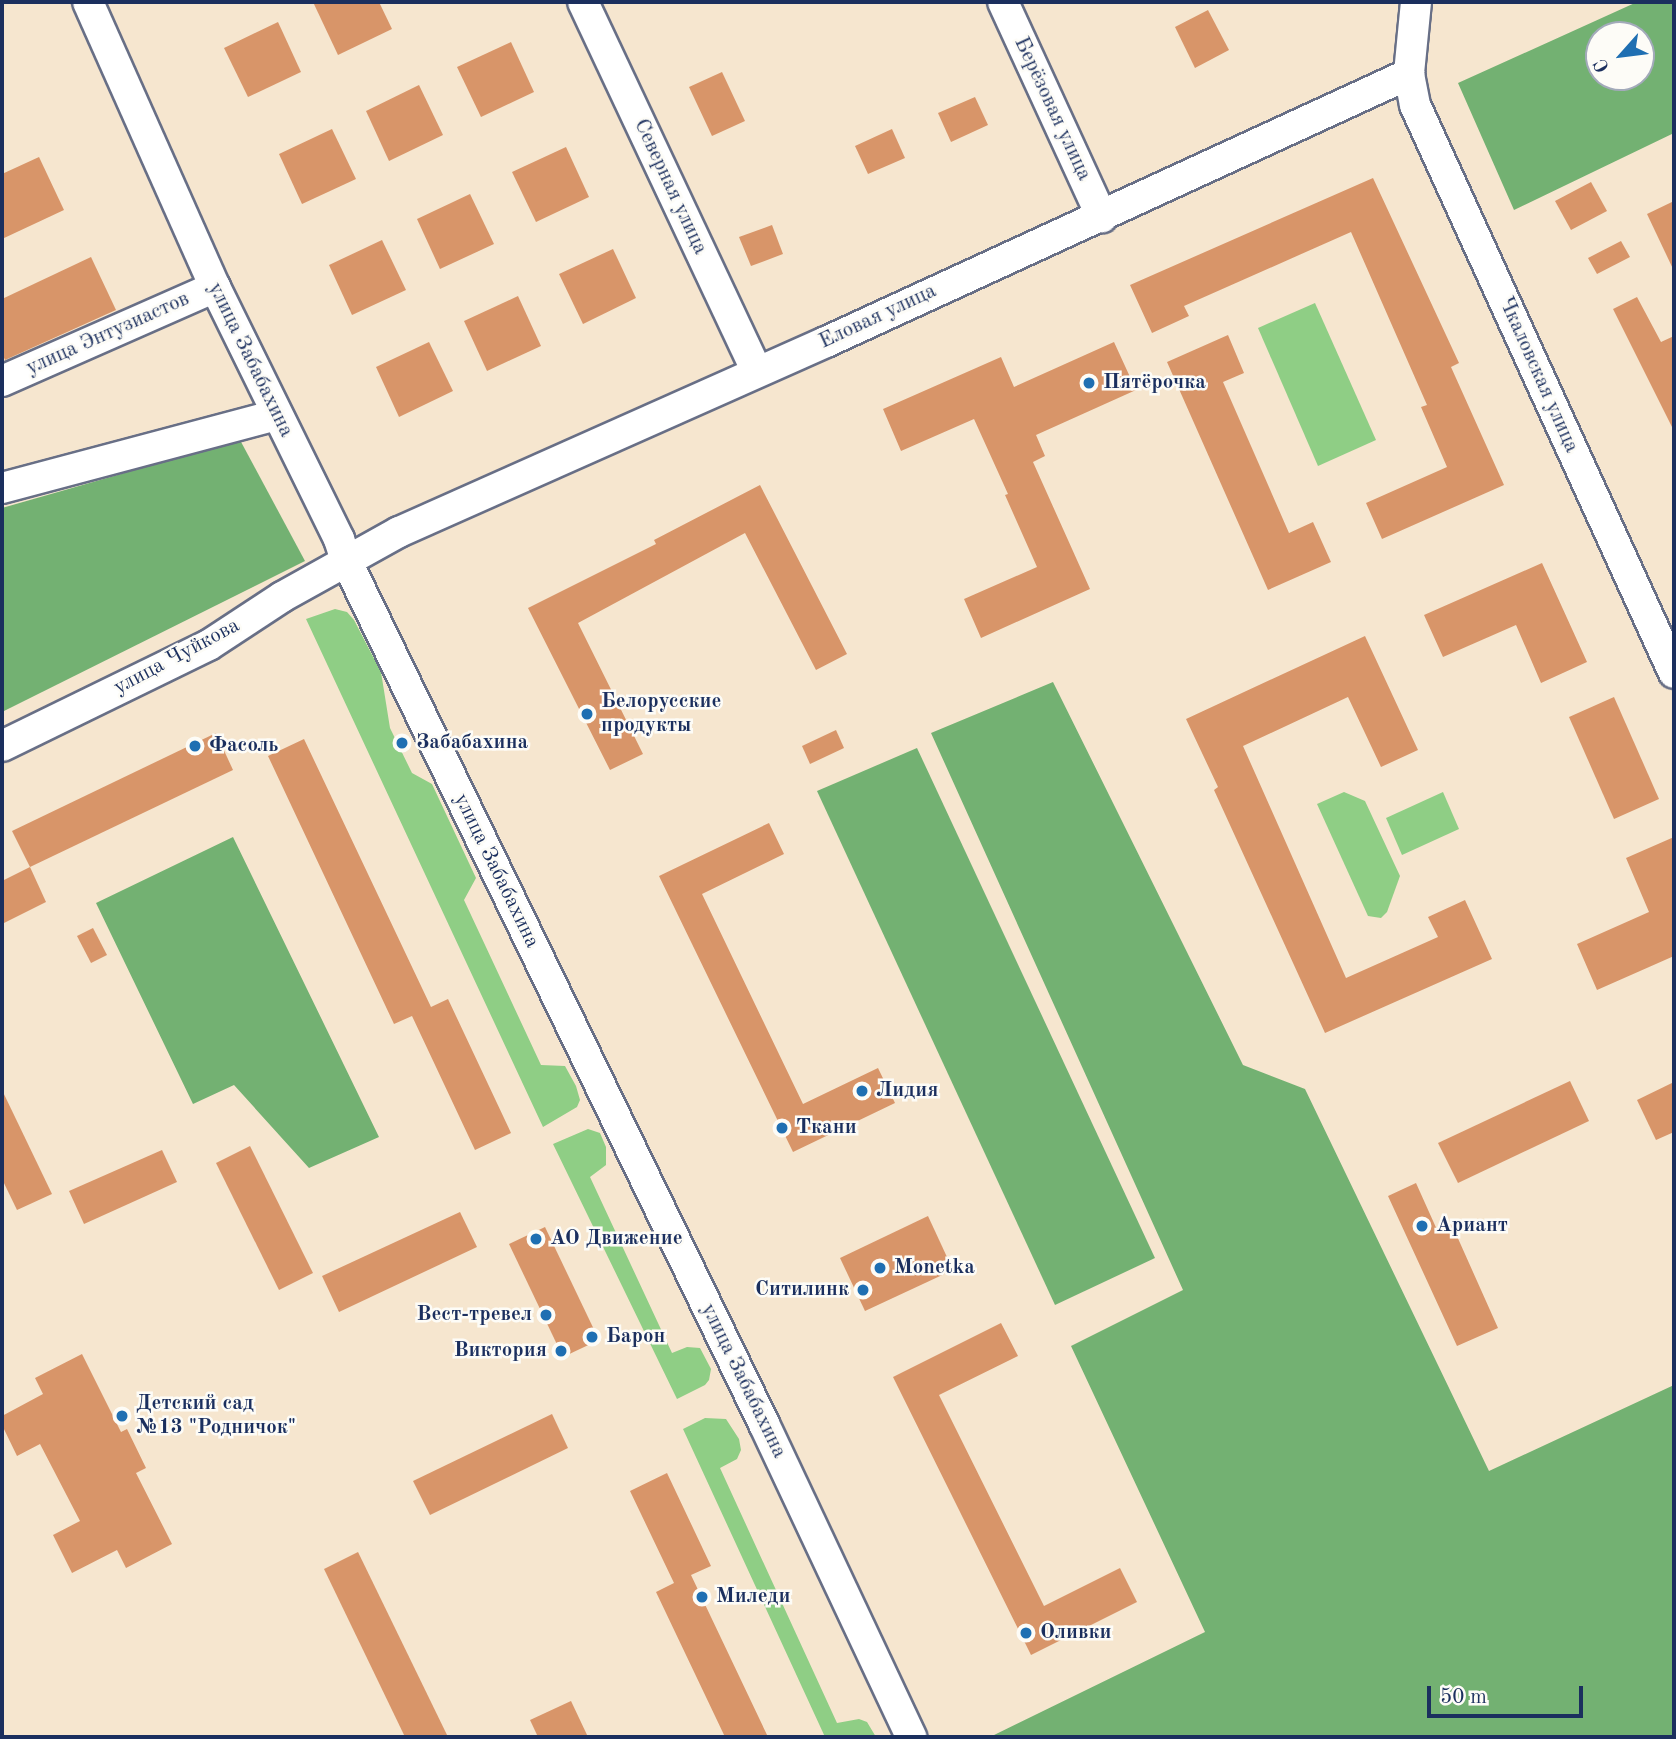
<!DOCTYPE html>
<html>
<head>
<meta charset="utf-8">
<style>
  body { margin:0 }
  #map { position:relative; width:1676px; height:1739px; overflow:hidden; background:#f6e6cf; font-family:"Old Standard TT",serif }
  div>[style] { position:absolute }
  .green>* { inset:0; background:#8fce85 }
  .forest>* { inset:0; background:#73b172 }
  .building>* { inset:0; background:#d89569 }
  .roads { filter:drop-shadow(2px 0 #686f86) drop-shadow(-2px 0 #686f86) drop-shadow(0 2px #686f86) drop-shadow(0 -2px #686f86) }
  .minor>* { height:30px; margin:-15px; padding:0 15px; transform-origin:15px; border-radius:15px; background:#fff }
  .dots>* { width:19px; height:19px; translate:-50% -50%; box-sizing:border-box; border:4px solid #fdfcf7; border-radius:50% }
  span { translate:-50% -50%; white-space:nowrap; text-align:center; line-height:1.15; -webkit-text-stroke:5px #fdfcf7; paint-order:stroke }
  .street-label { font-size:21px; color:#1b2f5e }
  .poi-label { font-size:21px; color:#1b2f5e; font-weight:700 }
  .left { translate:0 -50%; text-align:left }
  .right { translate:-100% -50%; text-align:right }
  .frame { position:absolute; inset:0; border:4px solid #1b2f5e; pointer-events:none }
  .north { position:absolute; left:1585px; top:21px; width:70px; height:70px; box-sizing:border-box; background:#fdfcf7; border:2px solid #a3aaba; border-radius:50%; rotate:242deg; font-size:19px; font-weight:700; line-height:28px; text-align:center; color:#1b2f5e }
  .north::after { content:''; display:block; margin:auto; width:24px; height:32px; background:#1f6fb2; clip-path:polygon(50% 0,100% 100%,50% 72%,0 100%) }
  .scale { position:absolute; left:1427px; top:1686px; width:156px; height:32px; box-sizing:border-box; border:4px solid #1b2f5e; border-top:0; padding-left:9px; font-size:21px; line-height:24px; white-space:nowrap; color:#1b2f5e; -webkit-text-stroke:5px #fdfcf7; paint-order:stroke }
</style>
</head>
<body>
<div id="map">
  <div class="green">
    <i style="clip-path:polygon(1315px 303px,1376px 440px,1318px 466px,1258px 328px)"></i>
    <i style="clip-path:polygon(335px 609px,347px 612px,354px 620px,381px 672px,390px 728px,412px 773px,432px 784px,476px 878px,464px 900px,541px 1065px,565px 1066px,576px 1086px,580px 1100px,577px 1107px,543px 1127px,306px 619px)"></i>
    <i style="clip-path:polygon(1344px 792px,1365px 801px,1400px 876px,1387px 912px,1381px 918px,1368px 916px,1317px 804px)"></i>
    <i style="clip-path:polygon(1443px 792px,1459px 829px,1402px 855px,1386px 818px)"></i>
    <i style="clip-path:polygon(588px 1129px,600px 1133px,606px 1147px,606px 1165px,590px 1177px,672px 1353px,687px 1347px,700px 1348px,711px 1369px,709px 1380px,705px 1385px,677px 1399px,553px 1144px)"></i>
    <i style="clip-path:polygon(705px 1418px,726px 1419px,739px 1439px,741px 1450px,737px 1459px,720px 1468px,837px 1723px,859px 1719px,867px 1722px,876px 1737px,825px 1737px,683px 1429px)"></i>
  </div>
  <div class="forest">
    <i style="clip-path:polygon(evenodd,1637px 2px,1674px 2px,1674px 133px,1514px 210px,1458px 83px,1637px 2px,1599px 35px,1641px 35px,1641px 77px,1599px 77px,1599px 35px)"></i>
    <i style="clip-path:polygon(240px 440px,305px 561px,2px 712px,2px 508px)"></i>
    <i style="clip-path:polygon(1053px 682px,1243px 1065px,1305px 1089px,1489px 1471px,1674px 1385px,1674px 1737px,990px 1737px,1205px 1632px,1071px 1346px,1183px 1290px,931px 733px)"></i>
    <i style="clip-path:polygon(917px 748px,1155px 1258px,1055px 1305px,817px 791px)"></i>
    <i style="clip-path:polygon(233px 837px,379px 1137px,309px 1168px,234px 1085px,193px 1104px,96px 903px)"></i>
  </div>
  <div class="building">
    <i style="clip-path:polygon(313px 2px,379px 2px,392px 29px,338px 55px)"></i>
    <i style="clip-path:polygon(1208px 10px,1229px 50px,1195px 68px,1175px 27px)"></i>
    <i style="clip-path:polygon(278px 22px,301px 72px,248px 97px,224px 48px)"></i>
    <i style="clip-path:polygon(511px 42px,534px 92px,481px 117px,457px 67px)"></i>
    <i style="clip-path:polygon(722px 72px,745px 121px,712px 136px,689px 87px)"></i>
    <i style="clip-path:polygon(419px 85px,443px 135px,389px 161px,366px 111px)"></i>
    <i style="clip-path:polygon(975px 97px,988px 125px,951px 142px,938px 113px)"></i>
    <i style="clip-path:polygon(332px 129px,356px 179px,302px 204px,279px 154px)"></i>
    <i style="clip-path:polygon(892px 129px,905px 158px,868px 174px,855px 146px)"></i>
    <i style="clip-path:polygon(566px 147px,589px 197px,536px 222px,512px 172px)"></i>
    <i style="clip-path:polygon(39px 157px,64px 210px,2px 239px,2px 174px)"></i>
    <i style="clip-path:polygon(1373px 178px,1459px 363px,1451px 367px,1504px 485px,1382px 539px,1366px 503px,1447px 467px,1421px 407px,1427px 405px,1351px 232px,1184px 306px,1189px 316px,1152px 333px,1130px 285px)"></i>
    <i style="clip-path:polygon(1591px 182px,1607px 211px,1571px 230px,1555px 201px)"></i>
    <i style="clip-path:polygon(470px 194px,494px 244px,440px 269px,417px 219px)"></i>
    <i style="clip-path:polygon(1674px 201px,1674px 271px,1647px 214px)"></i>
    <i style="clip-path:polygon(772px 225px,783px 254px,751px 266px,739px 237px)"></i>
    <i style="clip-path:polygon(382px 240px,406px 290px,352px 315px,329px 265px)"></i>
    <i style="clip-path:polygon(1621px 241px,1630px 257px,1597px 274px,1588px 258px)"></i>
    <i style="clip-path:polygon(613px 249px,636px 298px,583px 324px,559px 274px)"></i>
    <i style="clip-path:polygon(91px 257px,116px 310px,5px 360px,2px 353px,2px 299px)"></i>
    <i style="clip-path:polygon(518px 296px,541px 346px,487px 371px,464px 321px)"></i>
    <i style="clip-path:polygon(1637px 297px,1661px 342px,1674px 336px,1674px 431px,1613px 309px)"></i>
    <i style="clip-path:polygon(1228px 335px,1244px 373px,1223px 382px,1289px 533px,1313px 522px,1331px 562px,1268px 590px,1167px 362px)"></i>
    <i style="clip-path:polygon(429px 342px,453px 391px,399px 417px,376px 367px)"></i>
    <i style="clip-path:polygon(1114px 342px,1136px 390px,1036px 435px,1045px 456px,1033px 462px,1090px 589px,981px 638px,964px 599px,1037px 567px,1005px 495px,1008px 494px,974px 419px,901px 451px,883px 409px,1001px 357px,1014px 387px)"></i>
    <i style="clip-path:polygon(760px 485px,847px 654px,816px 670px,745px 533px,578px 623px,643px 754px,610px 770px,528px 608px,656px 544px,654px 540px)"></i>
    <i style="clip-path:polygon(1542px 563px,1587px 662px,1541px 683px,1516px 625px,1443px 657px,1424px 615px)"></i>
    <i style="clip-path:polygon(1365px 636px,1418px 750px,1381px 767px,1348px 697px,1243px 746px,1346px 978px,1438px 937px,1428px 917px,1465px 900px,1492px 959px,1325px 1033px,1214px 790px,1218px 787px,1186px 719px)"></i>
    <i style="clip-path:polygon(1614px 697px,1659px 799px,1614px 819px,1569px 717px)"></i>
    <i style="clip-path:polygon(836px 730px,844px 748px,810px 764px,802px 746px)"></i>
    <i style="clip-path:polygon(216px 733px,233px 770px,30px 867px,12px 831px)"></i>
    <i style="clip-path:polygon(304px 739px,431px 1007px,448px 999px,511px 1133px,475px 1150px,412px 1016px,394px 1024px,268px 756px)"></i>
    <i style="clip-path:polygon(769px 823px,784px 854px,702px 894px,803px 1104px,878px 1068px,895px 1103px,793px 1152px,659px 876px)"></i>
    <i style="clip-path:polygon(1674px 837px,1674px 956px,1597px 990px,1577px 944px,1649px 912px,1626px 858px)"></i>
    <i style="clip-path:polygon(30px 867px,46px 902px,2px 924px,2px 881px)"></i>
    <i style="clip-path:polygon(93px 928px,107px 955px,91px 963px,77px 936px)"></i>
    <i style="clip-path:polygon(1570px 1081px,1589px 1121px,1458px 1183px,1438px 1143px)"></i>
    <i style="clip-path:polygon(1674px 1082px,1674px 1132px,1656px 1140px,1637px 1100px)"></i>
    <i style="clip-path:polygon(2px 1090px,52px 1194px,17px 1210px,2px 1179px)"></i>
    <i style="clip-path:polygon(250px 1146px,313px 1273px,279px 1290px,216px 1163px)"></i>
    <i style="clip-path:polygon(162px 1150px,177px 1182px,84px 1224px,69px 1191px)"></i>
    <i style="clip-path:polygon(1416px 1183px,1438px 1232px,1452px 1225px,1498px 1328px,1457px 1346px,1388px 1196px)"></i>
    <i style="clip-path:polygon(460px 1212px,477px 1247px,339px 1312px,322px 1276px)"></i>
    <i style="clip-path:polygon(928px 1216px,953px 1270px,865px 1311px,840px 1258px)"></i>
    <i style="clip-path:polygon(545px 1227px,599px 1340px,563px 1357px,509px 1244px)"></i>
    <i style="clip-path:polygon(1001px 1323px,1018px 1356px,939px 1395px,1044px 1606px,1120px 1568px,1137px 1602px,1031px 1655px,893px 1377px)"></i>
    <i style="clip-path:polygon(82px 1354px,121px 1432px,127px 1429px,146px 1468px,136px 1473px,172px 1544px,126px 1568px,117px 1550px,72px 1573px,53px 1535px,80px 1521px,40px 1444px,17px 1456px,2px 1425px,2px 1416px,43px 1394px,35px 1378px)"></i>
    <i style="clip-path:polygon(552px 1414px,568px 1448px,430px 1515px,413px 1481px)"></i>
    <i style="clip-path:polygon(667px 1473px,711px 1566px,691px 1575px,768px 1737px,725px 1737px,656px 1592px,674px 1583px,630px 1491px)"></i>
    <i style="clip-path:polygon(358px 1552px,448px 1737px,405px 1737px,324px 1569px)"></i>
    <i style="clip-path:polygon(571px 1701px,588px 1737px,538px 1737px,530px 1720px)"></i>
  </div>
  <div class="roads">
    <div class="minor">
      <i style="left:88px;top:2px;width:312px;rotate:66deg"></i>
      <i style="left:215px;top:287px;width:281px;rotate:63.8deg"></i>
      <i style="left:339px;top:539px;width:22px;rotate:72deg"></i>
      <i style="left:346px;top:560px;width:960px;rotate:64.18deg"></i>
      <i style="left:764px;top:1424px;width:346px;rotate:64.8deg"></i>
      <i style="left:583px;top:2px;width:408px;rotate:64.8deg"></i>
      <i style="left:1003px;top:2px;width:237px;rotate:65.3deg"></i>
      <i style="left:1416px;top:2px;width:72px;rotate:95.6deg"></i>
      <i style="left:1409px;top:74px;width:32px;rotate:79deg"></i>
      <i style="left:1415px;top:105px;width:624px;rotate:65.49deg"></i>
      <i style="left:2px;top:381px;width:233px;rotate:-23.8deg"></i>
      <i style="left:2px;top:488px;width:284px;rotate:-14.9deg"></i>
      <i style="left:2px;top:746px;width:230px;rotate:-26deg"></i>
      <i style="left:209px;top:645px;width:87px;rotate:-33.3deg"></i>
      <i style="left:282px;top:597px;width:134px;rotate:-29.1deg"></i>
      <i style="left:399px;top:532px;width:467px;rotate:-24deg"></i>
      <i style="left:826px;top:342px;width:642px;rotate:-24.69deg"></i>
    </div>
  </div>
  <div class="dots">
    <i style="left:1089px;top:383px;background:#1f6fb2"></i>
    <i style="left:587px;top:714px;background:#1f6fb2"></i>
    <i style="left:402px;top:743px;background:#1f6fb2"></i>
    <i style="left:195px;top:746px;background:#1f6fb2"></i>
    <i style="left:862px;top:1091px;background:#1f6fb2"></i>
    <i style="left:782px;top:1128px;background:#1f6fb2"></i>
    <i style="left:1422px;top:1226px;background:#1f6fb2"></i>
    <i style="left:536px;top:1239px;background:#1f6fb2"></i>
    <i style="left:880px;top:1268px;background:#1f6fb2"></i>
    <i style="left:863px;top:1290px;background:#1f6fb2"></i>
    <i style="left:546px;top:1315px;background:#1f6fb2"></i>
    <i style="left:592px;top:1337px;background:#1f6fb2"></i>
    <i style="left:561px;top:1351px;background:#1f6fb2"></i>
    <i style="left:122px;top:1416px;background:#1f6fb2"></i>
    <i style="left:702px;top:1597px;background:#1f6fb2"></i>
    <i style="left:1026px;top:1633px;background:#1f6fb2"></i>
  </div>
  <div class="street-label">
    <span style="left:1052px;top:109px;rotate:65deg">Берёзовая улица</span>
    <span style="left:670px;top:187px;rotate:65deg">Северная улица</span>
    <span style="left:878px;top:317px;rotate:-25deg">Еловая улица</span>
    <span style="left:108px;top:334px;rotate:-24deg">улица Энтузиастов</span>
    <span style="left:250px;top:360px;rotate:64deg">улица Забабахина</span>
    <span style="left:1538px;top:375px;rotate:66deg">Чкаловская улица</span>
    <span style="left:177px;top:657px;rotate:-28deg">улица Чуйкова</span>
    <span style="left:496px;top:871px;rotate:64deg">улица Забабахина</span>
    <span style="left:743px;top:1381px;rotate:64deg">улица Забабахина</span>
  </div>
  <div class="poi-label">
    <span class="left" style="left:1103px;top:383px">Пятёрочка</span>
    <span class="left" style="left:601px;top:714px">Белорусские<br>продукты</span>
    <span class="left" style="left:416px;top:743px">Забабахина</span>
    <span class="left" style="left:209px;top:746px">Фасоль</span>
    <span class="left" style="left:876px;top:1091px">Лидия</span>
    <span class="left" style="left:796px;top:1128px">Ткани</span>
    <span class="left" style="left:1436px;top:1226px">Ариант</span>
    <span class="left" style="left:550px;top:1239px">АО Движение</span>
    <span class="left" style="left:894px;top:1268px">Monetka</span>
    <span class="right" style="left:849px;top:1290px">Ситилинк</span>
    <span class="right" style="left:532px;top:1315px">Вест-тревел</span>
    <span class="left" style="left:606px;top:1337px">Барон</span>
    <span class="right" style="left:547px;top:1351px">Виктория</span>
    <span class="left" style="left:136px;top:1416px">Детский сад<br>№13 "Родничок"</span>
    <span class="left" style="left:716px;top:1597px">Миледи</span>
    <span class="left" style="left:1040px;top:1633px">Оливки</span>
  </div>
  <div class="frame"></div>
  <div class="north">С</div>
  <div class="scale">50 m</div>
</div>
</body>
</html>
